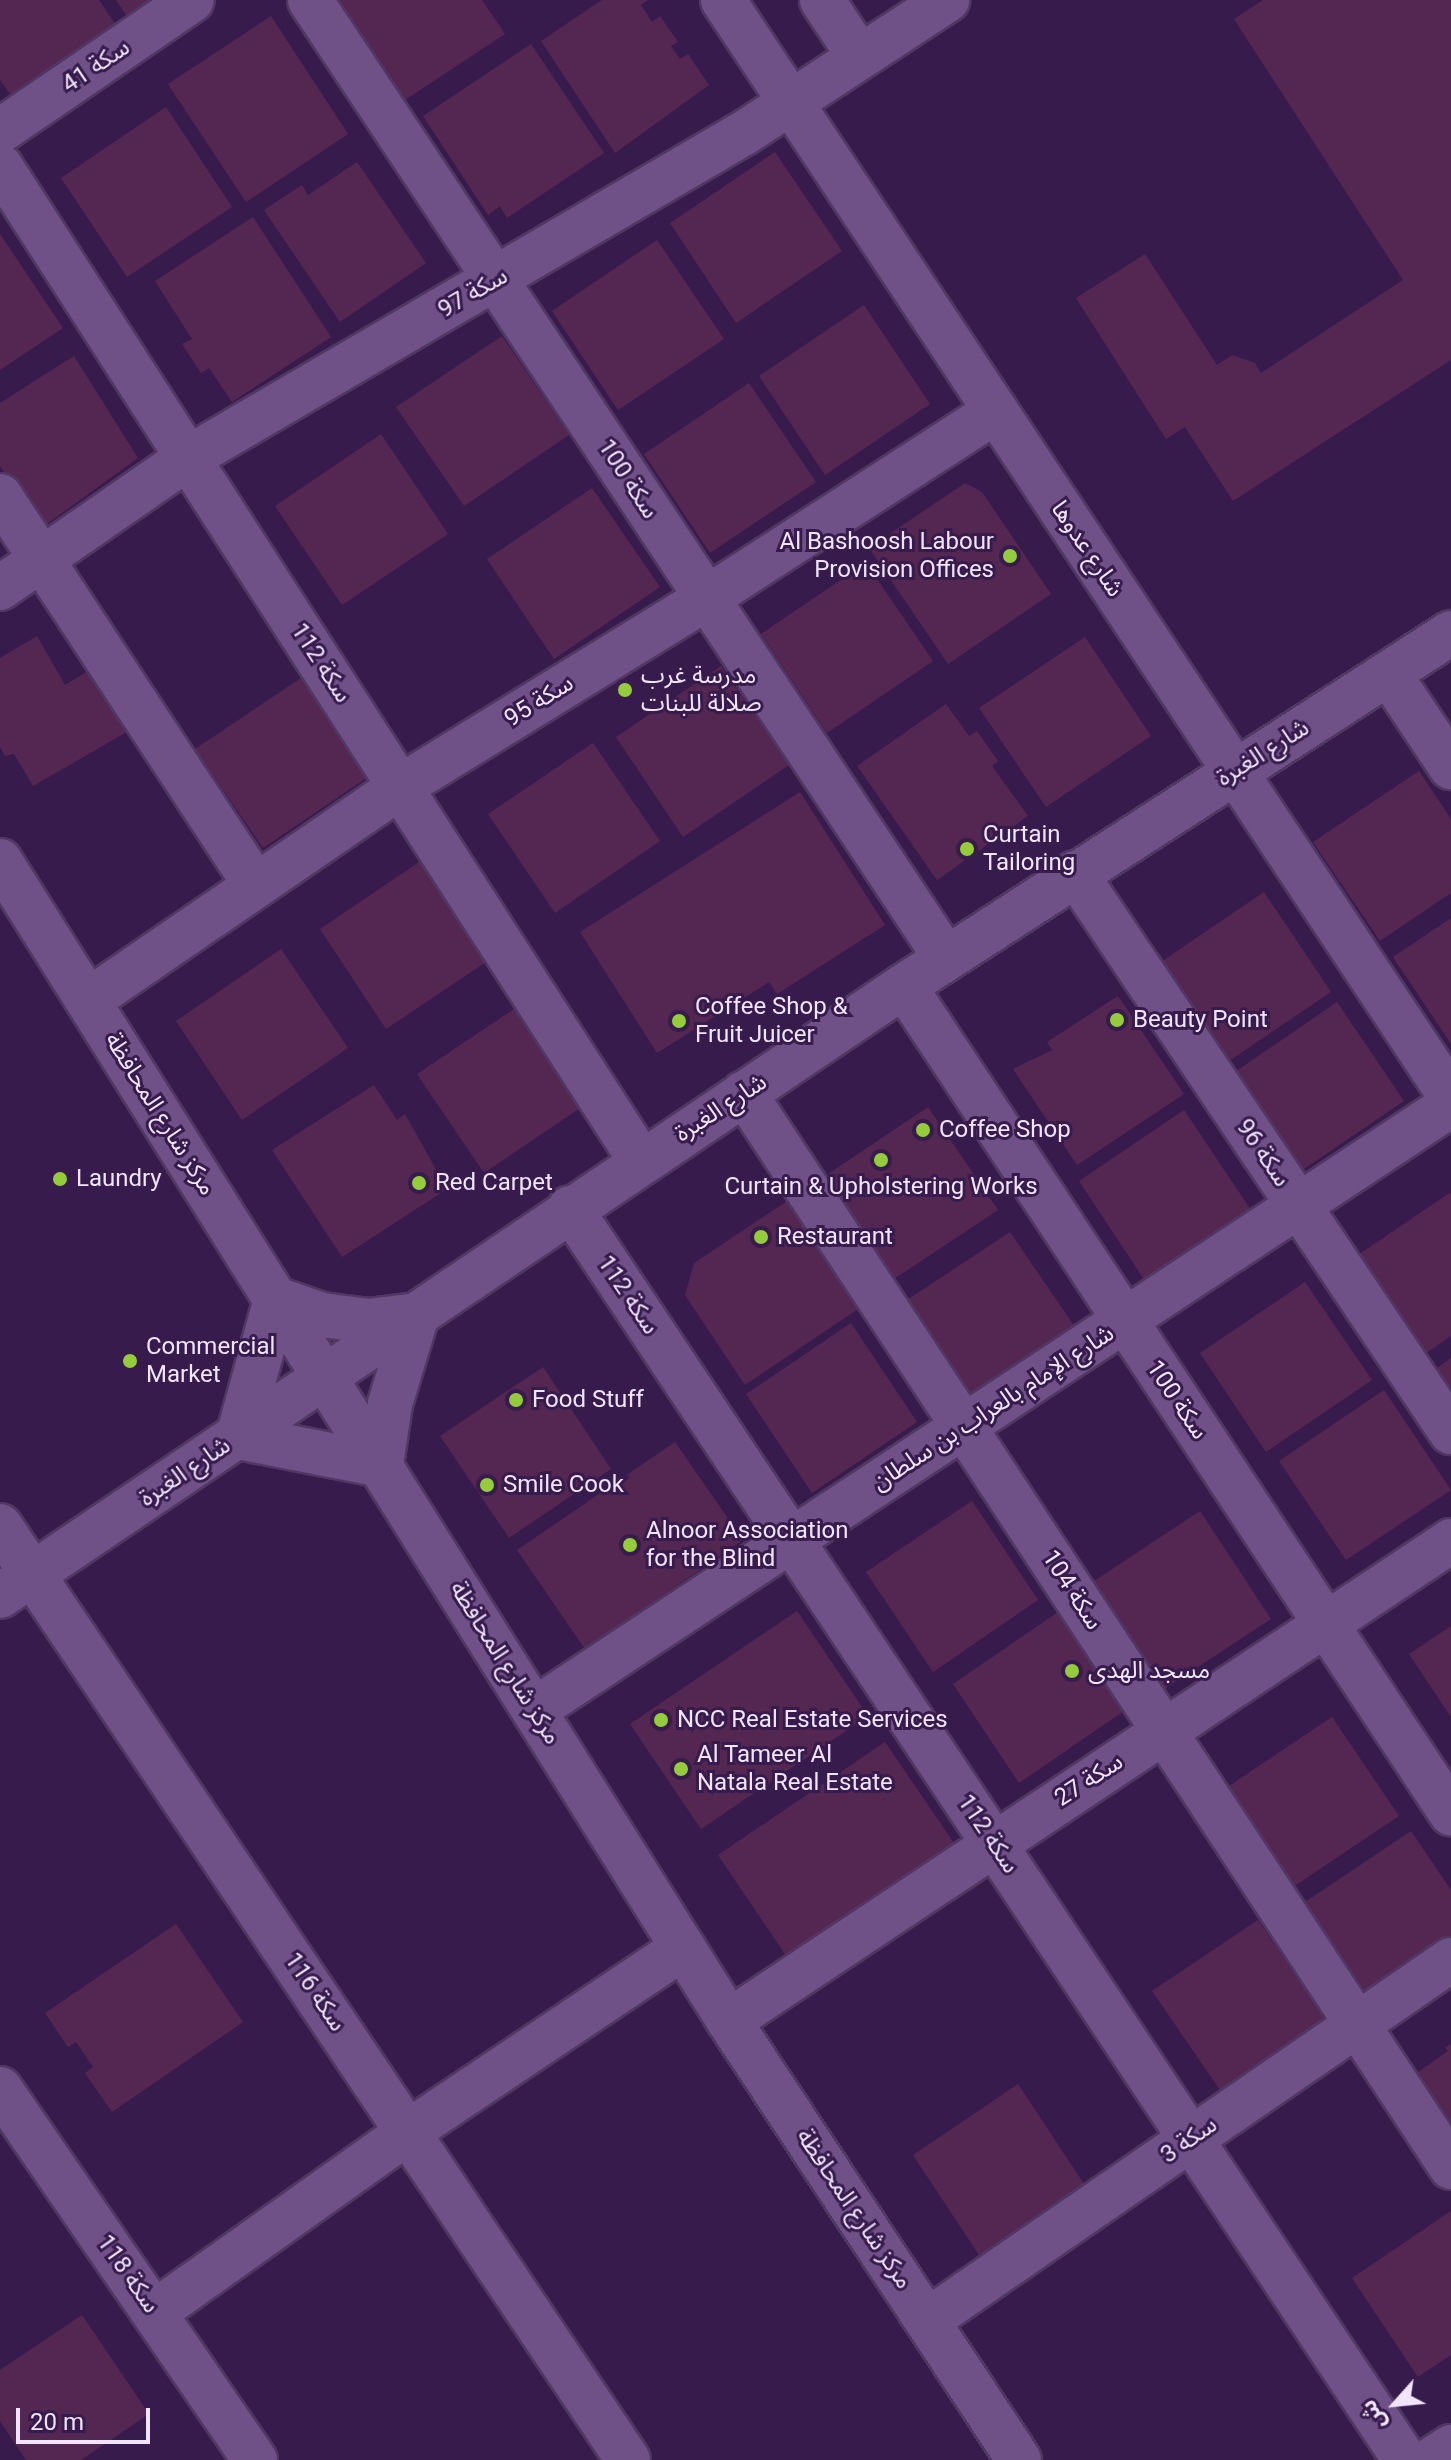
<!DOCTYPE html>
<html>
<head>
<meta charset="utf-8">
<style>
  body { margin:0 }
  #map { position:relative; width:1451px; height:2460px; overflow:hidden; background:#381b4d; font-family:Roboto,"Noto Sans Arabic",sans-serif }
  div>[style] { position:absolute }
  .building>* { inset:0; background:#542752 }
  .roads { filter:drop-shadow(2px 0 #513763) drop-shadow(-2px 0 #513763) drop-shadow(0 2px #513763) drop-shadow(0 -2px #513763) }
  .minor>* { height:44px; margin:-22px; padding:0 22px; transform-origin:22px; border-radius:22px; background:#6f5188 }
  .dots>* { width:22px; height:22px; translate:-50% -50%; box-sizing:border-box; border:4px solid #381b4d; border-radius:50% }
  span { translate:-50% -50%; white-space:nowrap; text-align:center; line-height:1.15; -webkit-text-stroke:6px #381b4d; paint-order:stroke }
  .street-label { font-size:24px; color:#f1e4fd }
  .poi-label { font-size:24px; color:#f1e4fd }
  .right { translate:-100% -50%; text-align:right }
  .left { translate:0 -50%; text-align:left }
  .north { position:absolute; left:1355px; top:2364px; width:80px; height:80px; -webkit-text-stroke:6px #381b4d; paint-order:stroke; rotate:243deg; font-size:22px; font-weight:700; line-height:32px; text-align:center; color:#f1e4fd }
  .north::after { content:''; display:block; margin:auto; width:28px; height:36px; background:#f1e4fd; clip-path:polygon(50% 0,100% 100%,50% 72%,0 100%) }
  .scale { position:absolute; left:16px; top:2408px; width:134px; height:36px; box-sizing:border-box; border:4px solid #f1e4fd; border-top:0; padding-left:10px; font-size:24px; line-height:28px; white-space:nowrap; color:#f1e4fd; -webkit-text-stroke:6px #381b4d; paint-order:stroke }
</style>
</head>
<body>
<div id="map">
  <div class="building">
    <i style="clip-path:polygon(0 0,99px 0,118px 28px,13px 98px,0 80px)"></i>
    <i style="clip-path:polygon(116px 0,155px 0,128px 18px)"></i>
    <i style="clip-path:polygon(340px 0,482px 0,505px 34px,399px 104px,332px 6px)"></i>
    <i style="clip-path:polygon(602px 0,648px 0,641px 5px,652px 22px,660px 16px,678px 42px,671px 46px,680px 59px,688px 54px,709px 85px,615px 153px,541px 41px)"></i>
    <i style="clip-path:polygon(1263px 0,1451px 0,1451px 360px,1233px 501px,1185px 427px,1166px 439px,1076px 298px,1145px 254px,1217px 365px,1232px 355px,1255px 363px,1261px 373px,1403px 280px,1234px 19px)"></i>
    <i style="clip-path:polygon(271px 16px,348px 134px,246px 202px,168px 84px)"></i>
    <i style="clip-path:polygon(531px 44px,604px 153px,507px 218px,500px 206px,488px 215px,423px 116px)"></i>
    <i style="clip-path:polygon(166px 107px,232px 207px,127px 277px,61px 178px)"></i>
    <i style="clip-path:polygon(775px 152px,842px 251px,736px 323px,670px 223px)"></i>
    <i style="clip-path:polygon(357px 162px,426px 263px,340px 322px,264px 210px,302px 185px,308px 195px)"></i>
    <i style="clip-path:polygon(253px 217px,331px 337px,232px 402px,209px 368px,201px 373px,182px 344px,192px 339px,155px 281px)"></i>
    <i style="clip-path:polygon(0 234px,63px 328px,0 370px)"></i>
    <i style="clip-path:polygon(657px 240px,724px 339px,618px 410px,552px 311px)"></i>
    <i style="clip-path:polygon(864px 305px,930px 404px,825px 475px,759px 376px)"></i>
    <i style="clip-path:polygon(502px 336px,569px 435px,464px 506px,396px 407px)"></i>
    <i style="clip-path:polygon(74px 356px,138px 458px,40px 529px,0 466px,0 403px)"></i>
    <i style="clip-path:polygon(749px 383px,816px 482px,710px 553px,644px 454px)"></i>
    <i style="clip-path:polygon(381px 434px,448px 534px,342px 605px,275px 506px)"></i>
    <i style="clip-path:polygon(965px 483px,982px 492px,1051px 594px,948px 664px,869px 548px)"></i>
    <i style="clip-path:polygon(592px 488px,660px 587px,554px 659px,487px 559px)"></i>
    <i style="clip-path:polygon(866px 563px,933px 661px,827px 733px,761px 634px)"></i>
    <i style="clip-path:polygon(37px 636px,65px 685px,96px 666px,132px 729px,33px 786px,14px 754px,5px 756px,0 747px,0 658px)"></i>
    <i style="clip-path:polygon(1085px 637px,1151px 736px,1046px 807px,979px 708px)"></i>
    <i style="clip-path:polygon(721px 666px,789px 765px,683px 837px,616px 737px)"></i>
    <i style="clip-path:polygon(301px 678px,368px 777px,263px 848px,195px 749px)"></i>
    <i style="clip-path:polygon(946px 704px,969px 736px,977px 731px,998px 761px,992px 766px,1028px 816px,937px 880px,857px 766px)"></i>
    <i style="clip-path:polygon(593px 743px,660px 841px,555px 913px,488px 814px)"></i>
    <i style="clip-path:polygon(1419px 771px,1451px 819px,1451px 893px,1380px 941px,1313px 842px)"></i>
    <i style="clip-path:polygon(800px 792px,885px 925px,777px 994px,769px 982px,657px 1053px,580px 932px)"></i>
    <i style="clip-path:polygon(425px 858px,492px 958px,386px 1029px,320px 929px)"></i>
    <i style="clip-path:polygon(1264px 892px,1331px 992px,1226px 1063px,1158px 964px)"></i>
    <i style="clip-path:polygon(1451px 918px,1451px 1044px,1393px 957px)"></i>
    <i style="clip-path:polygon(281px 949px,348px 1048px,242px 1120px,176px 1021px)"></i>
    <i style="clip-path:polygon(1118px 996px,1184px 1094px,1077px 1165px,1013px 1069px,1052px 1050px,1047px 1042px)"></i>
    <i style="clip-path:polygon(1337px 1002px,1404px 1101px,1298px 1173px,1232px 1074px)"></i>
    <i style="clip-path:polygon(523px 1003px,589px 1102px,484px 1173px,417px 1074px)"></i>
    <i style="clip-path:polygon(374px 1085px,397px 1120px,405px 1114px,447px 1189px,342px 1257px,272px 1150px)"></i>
    <i style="clip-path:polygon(928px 1107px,998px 1210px,885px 1285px,816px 1182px)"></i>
    <i style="clip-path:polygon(1184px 1110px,1251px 1210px,1145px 1281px,1079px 1181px)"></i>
    <i style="clip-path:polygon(1451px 1192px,1451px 1336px,1425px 1354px,1358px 1255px)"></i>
    <i style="clip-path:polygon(790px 1199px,861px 1307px,745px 1385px,685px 1295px,694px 1263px)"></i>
    <i style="clip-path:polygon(1010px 1232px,1077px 1330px,971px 1402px,904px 1302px)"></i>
    <i style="clip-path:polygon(1305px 1282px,1372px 1380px,1266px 1452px,1200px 1353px)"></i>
    <i style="clip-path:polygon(851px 1323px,917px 1422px,812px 1493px,746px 1394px)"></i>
    <i style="clip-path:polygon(1451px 1358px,1451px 1395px,1434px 1370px)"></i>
    <i style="clip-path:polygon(543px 1367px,611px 1469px,509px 1538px,440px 1436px)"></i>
    <i style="clip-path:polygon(1384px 1390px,1451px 1490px,1346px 1560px,1279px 1461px)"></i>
    <i style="clip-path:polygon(675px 1442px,743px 1540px,585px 1649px,517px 1550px)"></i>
    <i style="clip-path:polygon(972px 1501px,1038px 1600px,933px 1672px,866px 1572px)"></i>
    <i style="clip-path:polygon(1200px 1511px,1271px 1619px,1160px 1692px,1088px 1585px)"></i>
    <i style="clip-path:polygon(797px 1611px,868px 1716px,701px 1829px,630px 1724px)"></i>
    <i style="clip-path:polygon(1058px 1612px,1124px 1711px,1019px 1783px,953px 1684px)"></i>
    <i style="clip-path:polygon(1451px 1626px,1451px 1717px,1409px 1654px)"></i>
    <i style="clip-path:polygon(1332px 1717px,1399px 1816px,1293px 1887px,1226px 1788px)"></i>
    <i style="clip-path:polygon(885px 1742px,956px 1846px,789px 1960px,718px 1855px)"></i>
    <i style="clip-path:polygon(1411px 1831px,1451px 1890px,1451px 1947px,1372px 2001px,1305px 1902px)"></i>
    <i style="clip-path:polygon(1258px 1920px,1325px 2019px,1220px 2090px,1152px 1991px)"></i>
    <i style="clip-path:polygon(176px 1924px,243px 2022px,112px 2112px,85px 2073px,93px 2067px,76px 2042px,68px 2047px,45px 2013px)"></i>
    <i style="clip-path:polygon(1451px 2044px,1451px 2122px,1418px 2072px,1448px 2051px,1445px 2047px)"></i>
    <i style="clip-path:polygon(1018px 2084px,1084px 2184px,979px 2255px,913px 2155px)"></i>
    <i style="clip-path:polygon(1451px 2211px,1451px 2355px,1418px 2377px,1352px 2278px)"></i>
    <i style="clip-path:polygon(82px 2315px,149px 2414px,81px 2460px,26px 2460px,0 2421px,0 2370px)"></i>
  </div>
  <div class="roads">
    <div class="minor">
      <i style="left:310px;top:0;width:1150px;rotate:56.42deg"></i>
      <i style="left:723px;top:0;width:1317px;rotate:56.43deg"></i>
      <i style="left:822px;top:0;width:67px;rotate:56.5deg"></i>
      <i style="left:0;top:131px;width:232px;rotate:-34.3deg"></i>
      <i style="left:0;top:166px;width:1184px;rotate:57.21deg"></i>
      <i style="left:0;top:496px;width:466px;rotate:56.7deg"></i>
      <i style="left:0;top:588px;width:229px;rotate:-34.7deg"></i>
      <i style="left:188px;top:458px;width:644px;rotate:-30.31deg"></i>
      <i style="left:744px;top:133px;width:243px;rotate:-33.2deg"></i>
      <i style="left:1389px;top:674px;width:112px;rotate:56.3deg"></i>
      <i style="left:0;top:861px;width:1370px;rotate:57.85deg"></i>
      <i style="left:729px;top:2021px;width:526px;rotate:56.55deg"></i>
      <i style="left:1075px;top:873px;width:674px;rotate:56.07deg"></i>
      <i style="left:904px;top:986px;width:992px;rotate:56.52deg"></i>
      <i style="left:89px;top:1000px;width:377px;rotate:-34.4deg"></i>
      <i style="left:400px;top:787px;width:361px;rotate:-31.6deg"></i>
      <i style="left:707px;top:598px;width:344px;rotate:-32.9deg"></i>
      <i style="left:744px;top:1093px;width:1286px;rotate:56.64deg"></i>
      <i style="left:570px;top:1208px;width:1505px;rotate:56.3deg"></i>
      <i style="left:276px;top:1299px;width:49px;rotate:19.2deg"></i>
      <i style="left:322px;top:1315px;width:46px;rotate:7.4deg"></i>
      <i style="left:368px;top:1321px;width:49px;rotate:-7deg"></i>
      <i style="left:417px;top:1315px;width:93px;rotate:106.9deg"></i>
      <i style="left:390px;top:1404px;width:62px;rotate:98.4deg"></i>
      <i style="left:381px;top:1465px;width:146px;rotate:-168.9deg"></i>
      <i style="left:238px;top:1437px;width:143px;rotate:-74.6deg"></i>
      <i style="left:0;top:1526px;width:1125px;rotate:56.08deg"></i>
      <i style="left:0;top:1596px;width:1091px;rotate:-34.01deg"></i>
      <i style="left:904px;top:986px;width:651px;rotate:-32.84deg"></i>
      <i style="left:534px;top:1710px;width:1099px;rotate:-33.42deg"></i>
      <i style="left:729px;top:2021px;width:867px;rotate:-33.62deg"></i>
      <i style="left:0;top:2089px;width:450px;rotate:55.5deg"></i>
      <i style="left:155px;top:2312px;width:310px;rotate:-35.4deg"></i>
      <i style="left:408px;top:2132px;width:331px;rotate:-33.8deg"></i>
      <i style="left:928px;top:2320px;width:635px;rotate:-34.54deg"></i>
      <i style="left:1431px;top:2460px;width:24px;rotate:-33deg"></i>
    </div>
  </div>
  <div class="dots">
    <i style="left:1010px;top:556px;background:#95cc3b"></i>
    <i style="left:625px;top:690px;background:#95cc3b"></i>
    <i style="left:967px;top:849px;background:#95cc3b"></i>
    <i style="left:1117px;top:1020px;background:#95cc3b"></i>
    <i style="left:679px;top:1021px;background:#95cc3b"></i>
    <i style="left:923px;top:1130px;background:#95cc3b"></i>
    <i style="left:881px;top:1160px;background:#95cc3b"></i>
    <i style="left:60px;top:1179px;background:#95cc3b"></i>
    <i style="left:419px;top:1183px;background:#95cc3b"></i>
    <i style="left:761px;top:1237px;background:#95cc3b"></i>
    <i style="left:130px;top:1361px;background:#95cc3b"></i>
    <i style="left:516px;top:1400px;background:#95cc3b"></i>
    <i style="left:487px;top:1485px;background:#95cc3b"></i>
    <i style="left:630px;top:1545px;background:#95cc3b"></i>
    <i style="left:1072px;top:1671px;background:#95cc3b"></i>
    <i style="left:661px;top:1720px;background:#95cc3b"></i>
    <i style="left:681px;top:1769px;background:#95cc3b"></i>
  </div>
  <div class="street-label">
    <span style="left:96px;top:66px;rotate:-34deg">سكة 41</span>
    <span style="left:473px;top:293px;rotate:-30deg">سكة 97</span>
    <span style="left:628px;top:479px;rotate:57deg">سكة 100</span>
    <span style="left:1087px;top:549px;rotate:56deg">شارع عدوها</span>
    <span style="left:321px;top:663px;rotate:57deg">سكة 112</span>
    <span style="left:539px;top:701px;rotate:-32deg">سكة 95</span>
    <span style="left:1263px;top:753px;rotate:-32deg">شارع الغبرة</span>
    <span style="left:721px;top:1108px;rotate:-33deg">شارع الغبرة</span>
    <span style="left:160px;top:1114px;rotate:58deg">مركز شارع المحافظة</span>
    <span style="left:1263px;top:1153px;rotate:56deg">سكة 96</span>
    <span style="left:628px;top:1295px;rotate:56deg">سكة 112</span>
    <span style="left:1177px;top:1400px;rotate:56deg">سكة 100</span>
    <span style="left:993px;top:1408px;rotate:-33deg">شارع الإمام بالعراب بن سلطان</span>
    <span style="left:185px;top:1472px;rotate:-34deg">شارع الغبرة</span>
    <span style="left:1072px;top:1590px;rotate:57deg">سكة 104</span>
    <span style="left:505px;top:1663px;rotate:58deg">مركز شارع المحافظة</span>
    <span style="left:1089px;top:1780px;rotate:-33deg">سكة 27</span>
    <span style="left:988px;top:1834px;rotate:56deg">سكة 112</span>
    <span style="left:315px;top:1992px;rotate:56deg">سكة 116</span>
    <span style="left:1189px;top:2140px;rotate:-35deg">سكة 3</span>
    <span style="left:854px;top:2209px;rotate:56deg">مركز شارع المحافظة</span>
    <span style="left:128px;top:2274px;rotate:55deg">سكة 118</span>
  </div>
  <div class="poi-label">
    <span class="right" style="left:994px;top:556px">Al Bashoosh Labour<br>Provision Offices</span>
    <span class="left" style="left:641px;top:690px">مدرسة غرب<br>صلالة للبنات</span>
    <span class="left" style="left:983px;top:849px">Curtain<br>Tailoring</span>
    <span class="left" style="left:695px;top:1021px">Coffee Shop &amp;<br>Fruit Juicer</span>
    <span class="left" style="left:1133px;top:1020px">Beauty Point</span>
    <span class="left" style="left:939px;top:1130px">Coffee Shop</span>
    <span class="left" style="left:76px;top:1179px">Laundry</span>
    <span class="left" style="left:435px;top:1183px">Red Carpet</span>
    <span style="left:881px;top:1187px">Curtain &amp; Upholstering Works</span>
    <span class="left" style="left:777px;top:1237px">Restaurant</span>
    <span class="left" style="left:146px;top:1361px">Commercial<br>Market</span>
    <span class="left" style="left:532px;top:1400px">Food Stuff</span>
    <span class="left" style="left:503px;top:1485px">Smile Cook</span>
    <span class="left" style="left:646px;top:1545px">Alnoor Association<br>for the Blind</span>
    <span class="left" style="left:1088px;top:1671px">مسجد الهدى</span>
    <span class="left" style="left:677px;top:1720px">NCC Real Estate Services</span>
    <span class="left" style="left:697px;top:1769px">Al Tameer Al<br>Natala Real Estate</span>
  </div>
  <div class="north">ش</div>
  <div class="scale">20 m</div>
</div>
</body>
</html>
